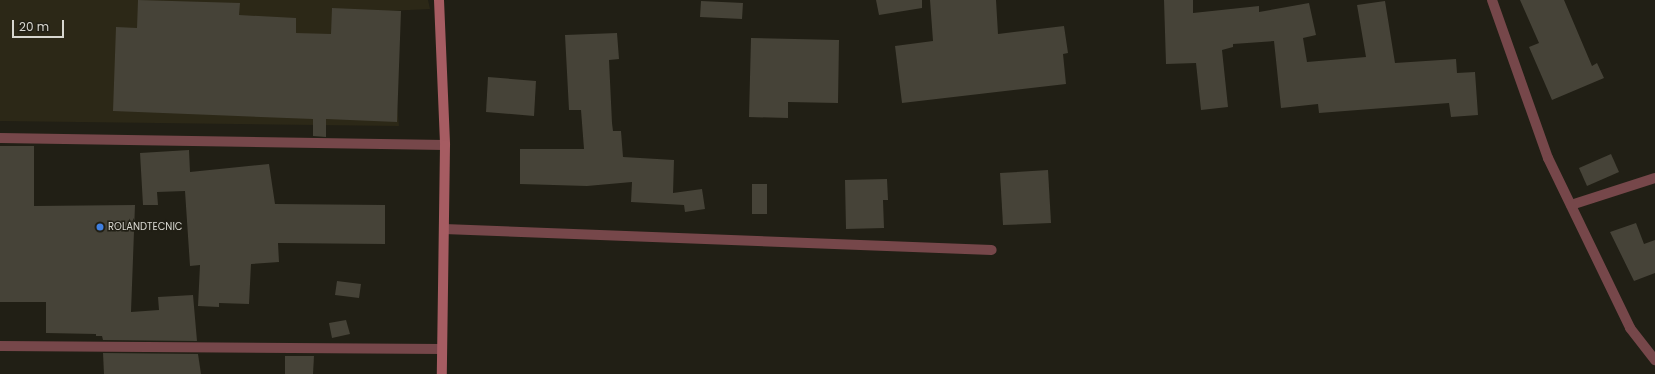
<!DOCTYPE html>
<html>
<head>
<meta charset="utf-8">
<style>
  body { margin:0 }
  #map { position:relative; width:1655px; height:374px; overflow:hidden; background:#211f15; font-family:Poppins,sans-serif }
  div>[style] { position:absolute }
  .built>* { inset:0; background:#2c2817 }
  .building>* { inset:0; background:#464338 }
  .minor>* { height:10px; margin:-5px; padding:0 5px; transform-origin:5px; border-radius:5px; background:#76474a }
  .secondary>* { height:10px; margin:-5px; padding:0 5px; transform-origin:5px; border-radius:5px; background:#a65c62 }
  .dots>* { width:11px; height:11px; translate:-50% -50%; box-sizing:border-box; border:2px solid #211f15; border-radius:50% }
  span { translate:-50% -50%; white-space:nowrap; text-align:center; line-height:1.15; -webkit-text-stroke:3px #211f15; paint-order:stroke }
  .poi-label { font-size:10px; color:#d7d6cf }
  .left { translate:0 -50%; text-align:left }
  .scale { position:absolute; left:12px; top:20px; width:52px; height:18px; box-sizing:border-box; border:2px solid #d7d6cf; border-top:0; padding-left:5px; font-size:12px; line-height:14px; white-space:nowrap; color:#d7d6cf; -webkit-text-stroke:3px #211f15; paint-order:stroke }
</style>
</head>
<body>
<div id="map">
  <div class="built">
    <i style="clip-path:polygon(0 0,428px 0,430px 9px,388px 11px,399px 126px,0 121px)"></i>
  </div>
  <div class="building">
    <i style="clip-path:polygon(138px 0,240px 3px,239px 15px,296px 18px,296px 33px,331px 34px,332px 8px,401px 11px,397px 122px,326px 119px,326px 137px,313px 136px,313px 119px,113px 111px,116px 27px,137px 28px)"></i>
    <i style="clip-path:polygon(876px 0,922px 0,922px 8px,879px 15px)"></i>
    <i style="clip-path:polygon(930px 0,996px 0,998px 34px,1064px 26px,1068px 53px,1063px 54px,1066px 84px,902px 103px,895px 46px,933px 41px)"></i>
    <i style="clip-path:polygon(1164px 0,1193px 0,1193px 13px,1259px 6px,1259px 12px,1309px 3px,1316px 35px,1303px 38px,1307px 62px,1366px 57px,1357px 5px,1385px 1px,1395px 63px,1456px 59px,1457px 73px,1475px 72px,1478px 115px,1451px 117px,1449px 103px,1319px 113px,1318px 104px,1281px 108px,1274px 41px,1233px 44px,1233px 47px,1222px 50px,1228px 107px,1201px 110px,1196px 63px,1166px 64px)"></i>
    <i style="clip-path:polygon(1520px 0,1564px 0,1592px 66px,1597px 63px,1604px 78px,1552px 100px,1529px 47px,1539px 43px)"></i>
    <i style="clip-path:polygon(701px 1px,743px 3px,742px 19px,700px 17px)"></i>
    <i style="clip-path:polygon(617px 33px,619px 59px,609px 60px,612px 123px,613px 131px,621px 131px,623px 157px,674px 160px,673px 193px,702px 189px,705px 209px,685px 212px,684px 205px,631px 202px,632px 182px,587px 186px,520px 184px,520px 149px,584px 149px,581px 110px,569px 110px,565px 35px)"></i>
    <i style="clip-path:polygon(751px 38px,839px 40px,838px 103px,788px 102px,788px 118px,749px 117px)"></i>
    <i style="clip-path:polygon(488px 77px,536px 81px,534px 116px,486px 112px)"></i>
    <i style="clip-path:polygon(0 146px,34px 146px,34px 206px,135px 205px,131px 312px,159px 310px,158px 297px,193px 295px,197px 341px,103px 340px,102px 336px,96px 336px,96px 334px,46px 333px,46px 302px,0 302px)"></i>
    <i style="clip-path:polygon(189px 150px,190px 172px,269px 164px,275px 204px,385px 205px,385px 244px,278px 243px,279px 262px,251px 264px,249px 304px,219px 303px,219px 307px,198px 306px,200px 265px,190px 266px,185px 191px,157px 192px,158px 205px,143px 205px,140px 153px)"></i>
    <i style="clip-path:polygon(1611px 154px,1619px 172px,1587px 186px,1579px 168px)"></i>
    <i style="clip-path:polygon(1048px 170px,1051px 223px,1003px 225px,1000px 173px)"></i>
    <i style="clip-path:polygon(887px 179px,888px 200px,883px 200px,884px 228px,846px 229px,845px 180px)"></i>
    <i style="clip-path:polygon(752px 184px,767px 184px,767px 214px,752px 214px)"></i>
    <i style="clip-path:polygon(1636px 223px,1644px 244px,1655px 240px,1655px 273px,1634px 281px,1610px 232px)"></i>
    <i style="clip-path:polygon(337px 281px,361px 284px,359px 298px,335px 295px)"></i>
    <i style="clip-path:polygon(346px 320px,350px 334px,332px 338px,329px 323px)"></i>
    <i style="clip-path:polygon(103px 353px,198px 354px,201px 374px,104px 374px)"></i>
    <i style="clip-path:polygon(285px 356px,314px 356px,313px 374px,285px 374px)"></i>
  </div>
  <div class="minor">
    <i style="left:1492px;top:0;width:168px;rotate:70.5deg"></i>
    <i style="left:1548px;top:158px;width:189px;rotate:64.2deg"></i>
    <i style="left:1630px;top:328px;width:41px;rotate:52deg"></i>
    <i style="left:0;top:138px;width:445px;rotate:0.9deg"></i>
    <i style="left:1571px;top:205px;width:88px;rotate:-17.8deg"></i>
    <i style="left:444px;top:229px;width:548px;rotate:2.19deg"></i>
    <i style="left:0;top:346px;width:442px;rotate:0.4deg"></i>
  </div>
  <div class="secondary">
    <i style="left:439px;top:0;width:145px;rotate:87.6deg"></i>
    <i style="left:445px;top:145px;width:229px;rotate:90.8deg"></i>
  </div>
  <div class="dots">
    <i style="left:100px;top:227px;background:#3f7fe0"></i>
  </div>
  <div class="poi-label">
    <span class="left" style="left:108px;top:227px">ROLANDTECNIC</span>
  </div>
  <div class="scale">20 m</div>
</div>
</body>
</html>
